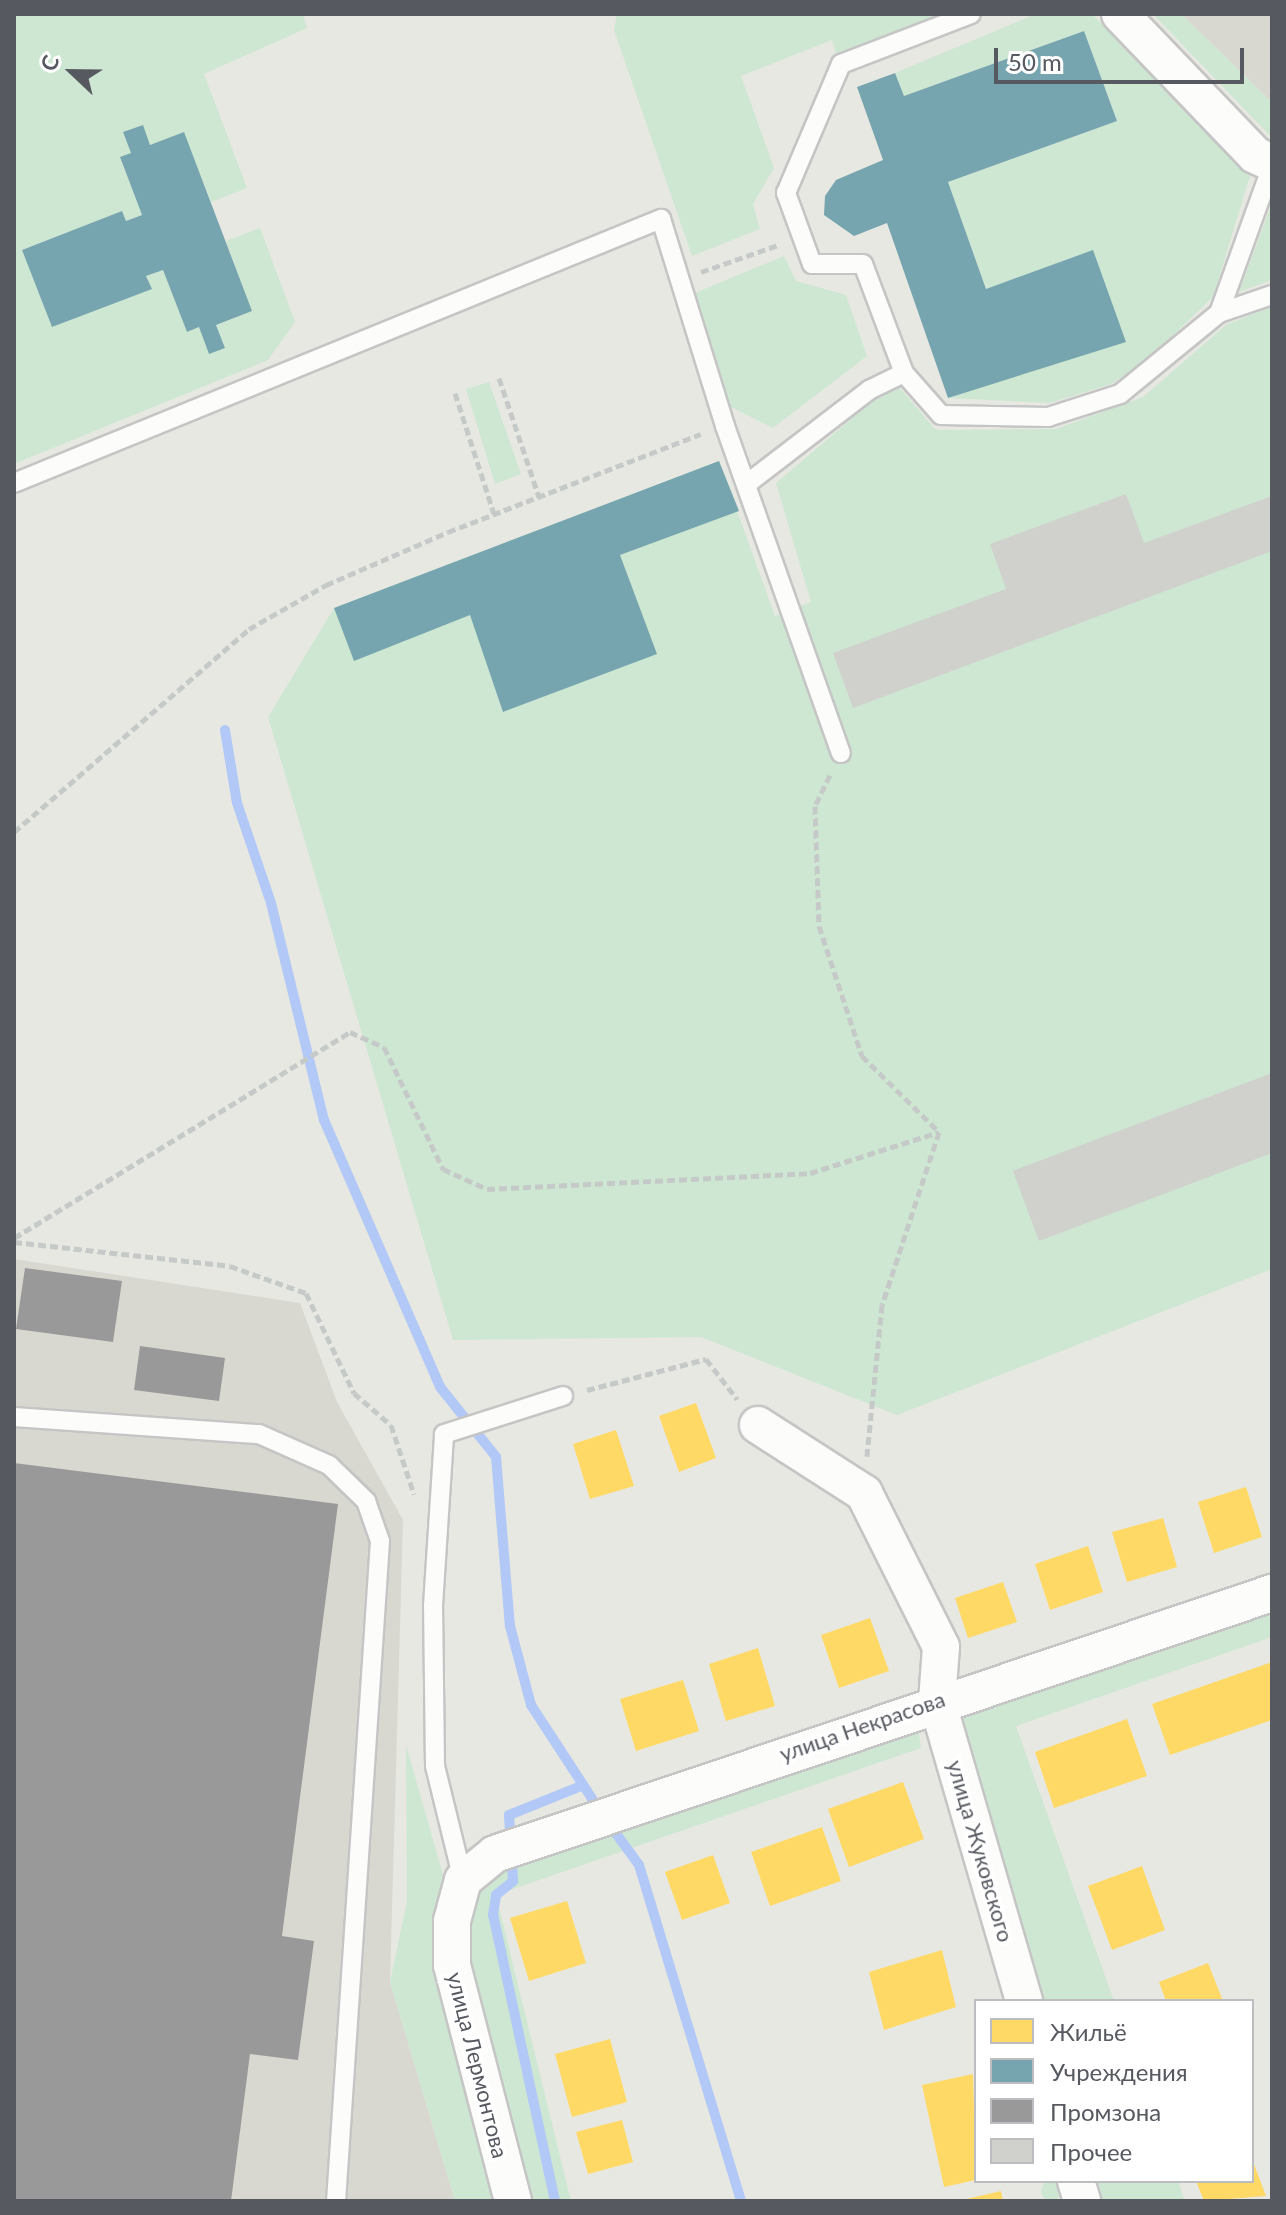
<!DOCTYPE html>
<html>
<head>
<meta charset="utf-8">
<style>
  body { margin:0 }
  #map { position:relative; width:1286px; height:2215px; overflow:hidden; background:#e8e8e2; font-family:Lato,sans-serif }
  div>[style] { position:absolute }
  .industrial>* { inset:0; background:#d8d8d1 }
  .green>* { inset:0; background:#cee7d2 }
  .round { border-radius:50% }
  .homes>* { inset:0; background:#ffd966 }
  .public>* { inset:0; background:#76a5af }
  .industry>* { inset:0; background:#999 }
  .stream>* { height:10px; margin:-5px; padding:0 5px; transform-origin:5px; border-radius:5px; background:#b2c8f6 }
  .building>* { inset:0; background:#d0d0cc }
  .path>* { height:5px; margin-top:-2.5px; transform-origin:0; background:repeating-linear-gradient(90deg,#c5cac9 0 8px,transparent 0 12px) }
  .roads { filter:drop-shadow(2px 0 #c5c5c5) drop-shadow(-2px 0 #c5c5c5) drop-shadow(0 2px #c5c5c5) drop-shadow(0 -2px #c5c5c5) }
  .lane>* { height:18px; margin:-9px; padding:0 9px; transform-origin:9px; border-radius:9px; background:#fcfcfb }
  .street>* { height:36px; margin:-18px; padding:0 18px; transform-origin:18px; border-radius:18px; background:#fcfcfb }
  span { translate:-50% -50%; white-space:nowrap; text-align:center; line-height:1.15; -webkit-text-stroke:8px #fff; paint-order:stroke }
  .street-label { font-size:22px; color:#575961 }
  .frame { position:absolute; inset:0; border:16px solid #575961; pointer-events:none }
  .legend { position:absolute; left:974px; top:1999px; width:280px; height:184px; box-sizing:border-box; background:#fff; border:2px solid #bcbdc0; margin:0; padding:10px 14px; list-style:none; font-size:24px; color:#575961 }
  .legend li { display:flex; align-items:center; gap:16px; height:40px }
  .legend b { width:40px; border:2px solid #bcbdc0 }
  .north { position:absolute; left:32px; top:32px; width:80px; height:80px; -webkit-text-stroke:6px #fff; paint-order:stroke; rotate:292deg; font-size:22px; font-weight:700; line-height:32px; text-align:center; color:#575961 }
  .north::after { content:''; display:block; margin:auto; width:28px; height:36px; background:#575961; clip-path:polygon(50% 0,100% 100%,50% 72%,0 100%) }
  .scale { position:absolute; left:994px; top:48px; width:250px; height:36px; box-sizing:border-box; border:4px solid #575961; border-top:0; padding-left:10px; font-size:24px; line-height:28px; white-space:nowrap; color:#575961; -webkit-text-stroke:6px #fff; paint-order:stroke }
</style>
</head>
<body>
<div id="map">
  <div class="industrial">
    <i style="clip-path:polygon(1181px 14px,1272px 14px,1272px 102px,1184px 17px)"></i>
    <i style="clip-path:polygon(14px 1259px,300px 1303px,337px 1402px,403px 1520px,390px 1982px,455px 2201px,14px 2201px)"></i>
  </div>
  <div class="green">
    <i style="clip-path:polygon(14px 14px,303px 14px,307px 28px,204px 74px,247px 188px,211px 202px,184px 133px,150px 145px,142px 125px,123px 132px,131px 153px,120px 158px,142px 215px,126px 221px,122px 211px,22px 250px,52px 327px,151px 289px,146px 276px,163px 270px,187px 332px,199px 327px,225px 348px,216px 325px,251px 311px,226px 241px,260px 228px,295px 322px,268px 360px,14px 464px)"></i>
    <i style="clip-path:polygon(617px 14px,942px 14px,836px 54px,832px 40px,741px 76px,774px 168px,753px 204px,760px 229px,692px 256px,614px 30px)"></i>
    <i style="clip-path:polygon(1036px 14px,1094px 16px,1251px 173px,1213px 297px,1145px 362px,1111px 384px,1050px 403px,948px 398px,1092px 251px,986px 289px,948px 182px,1117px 121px,1084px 31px,904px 96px,895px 73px)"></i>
    <i style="clip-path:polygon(1153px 14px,1181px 14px,1272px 102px,1272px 138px)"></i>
    <i style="clip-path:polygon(1272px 203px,1272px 280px,1239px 292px)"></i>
    <i style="clip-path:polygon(784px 256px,796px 281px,846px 295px,867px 356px,773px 428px,731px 407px,695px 293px)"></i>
    <i style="clip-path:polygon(1272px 306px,1272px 1269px,897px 1415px,701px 1337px,453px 1340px,268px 717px,334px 608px,719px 461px,775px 616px,811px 602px,776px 483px,876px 398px,898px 386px,936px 430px,1056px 429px,1143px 397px,1226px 325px)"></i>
    <i style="clip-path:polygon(489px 382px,521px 474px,495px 484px,466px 389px)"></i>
    <i style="clip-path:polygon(1272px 1613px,1272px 1637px,1016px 1726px,1114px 2001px,1042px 2001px,958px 1718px)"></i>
    <i style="clip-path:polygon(918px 1727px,921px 1748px,496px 1895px,571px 2201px,526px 2201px,465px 1964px,466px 1922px,478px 1886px,504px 1865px)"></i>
    <i style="clip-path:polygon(406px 1745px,446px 1885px,500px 2201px,455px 2201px,390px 1982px,407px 1901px)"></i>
    <i style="clip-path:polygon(1095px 2181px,1178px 2181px,1185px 2201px,1101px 2201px)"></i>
    <i class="round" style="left:1041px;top:2181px;width:20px;height:20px"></i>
  </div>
  <div class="homes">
    <i style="clip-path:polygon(696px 1403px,716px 1458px,679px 1472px,659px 1416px)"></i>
    <i style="clip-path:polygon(616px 1430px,634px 1486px,590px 1499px,573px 1444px)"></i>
    <i style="clip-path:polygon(1246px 1487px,1262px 1537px,1214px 1553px,1198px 1502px)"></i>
    <i style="clip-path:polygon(1163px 1518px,1177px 1567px,1127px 1582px,1112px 1532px)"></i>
    <i style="clip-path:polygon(1088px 1546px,1103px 1592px,1050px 1610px,1035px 1564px)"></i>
    <i style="clip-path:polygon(1003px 1582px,1017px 1622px,968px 1638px,955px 1598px)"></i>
    <i style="clip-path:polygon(870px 1618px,889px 1671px,839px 1688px,821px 1635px)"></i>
    <i style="clip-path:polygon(758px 1648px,775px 1706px,726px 1721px,709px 1664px)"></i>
    <i style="clip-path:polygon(1272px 1662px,1272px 1720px,1170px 1755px,1152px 1704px)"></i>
    <i style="clip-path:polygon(683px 1680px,699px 1731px,636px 1751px,620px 1699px)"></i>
    <i style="clip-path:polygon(1127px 1719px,1147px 1776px,1054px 1808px,1035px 1752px)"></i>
    <i style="clip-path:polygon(903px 1782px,924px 1839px,849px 1867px,828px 1809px)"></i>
    <i style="clip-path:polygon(822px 1827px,841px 1881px,770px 1906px,751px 1852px)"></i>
    <i style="clip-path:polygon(713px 1855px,730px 1903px,682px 1920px,665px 1872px)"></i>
    <i style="clip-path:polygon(1142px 1866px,1165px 1930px,1112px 1950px,1088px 1886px)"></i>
    <i style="clip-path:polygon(567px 1901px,586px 1963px,529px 1981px,510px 1918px)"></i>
    <i style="clip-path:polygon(942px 1950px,956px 2007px,884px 2030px,869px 1972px)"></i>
    <i style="clip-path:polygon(1208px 1963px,1223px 2001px,1166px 2001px,1159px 1982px)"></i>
    <i style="clip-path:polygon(610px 2039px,627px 2102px,572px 2117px,555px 2054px)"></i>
    <i style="clip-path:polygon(973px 2074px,976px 2180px,944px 2187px,922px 2085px)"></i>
    <i style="clip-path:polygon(622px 2120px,633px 2162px,588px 2174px,576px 2132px)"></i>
    <i style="clip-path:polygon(1252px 2159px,1266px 2196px,1204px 2201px,1196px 2181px,1252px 2181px)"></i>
    <i style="clip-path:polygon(1001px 2191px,1003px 2201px,962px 2201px,962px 2200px)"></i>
  </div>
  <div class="public">
    <i style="clip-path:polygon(1084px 31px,1117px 121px,948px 182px,986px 289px,1093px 250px,1126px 342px,948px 398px,887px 223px,854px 236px,824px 215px,825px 196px,836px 180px,883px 160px,857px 87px,895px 73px,904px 96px)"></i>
    <i style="clip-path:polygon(143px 125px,150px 145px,184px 132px,252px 311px,216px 325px,225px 348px,209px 354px,199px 327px,187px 332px,163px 270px,146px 276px,152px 289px,52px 327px,22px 250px,122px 211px,126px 221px,142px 215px,120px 157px,131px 153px,123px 132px)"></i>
    <i style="clip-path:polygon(719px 461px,739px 511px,620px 555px,657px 654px,503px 712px,470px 615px,354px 661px,334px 608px)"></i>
  </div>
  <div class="industry">
    <i style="clip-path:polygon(25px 1268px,122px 1281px,113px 1342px,16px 1329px)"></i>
    <i style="clip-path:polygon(140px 1346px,225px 1358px,219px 1401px,134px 1390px)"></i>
    <i style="clip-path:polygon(14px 1463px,338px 1504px,282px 1936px,314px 1941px,298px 2060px,250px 2054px,231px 2201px,14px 2201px)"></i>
  </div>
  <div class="stream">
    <i style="left:225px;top:730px;width:74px;rotate:80.7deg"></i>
    <i style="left:237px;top:803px;width:106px;rotate:71.2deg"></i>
    <i style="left:271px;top:903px;width:223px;rotate:76.3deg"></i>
    <i style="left:324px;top:1120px;width:291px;rotate:66.5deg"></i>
    <i style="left:440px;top:1387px;width:90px;rotate:51.3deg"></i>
    <i style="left:496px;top:1457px;width:170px;rotate:85.3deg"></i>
    <i style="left:510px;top:1626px;width:82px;rotate:75.1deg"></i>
    <i style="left:531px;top:1705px;width:126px;rotate:56.9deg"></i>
    <i style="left:609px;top:1824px;width:51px;rotate:53.8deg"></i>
    <i style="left:639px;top:1865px;width:351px;rotate:73.1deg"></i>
    <i style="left:555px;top:2201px;width:293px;rotate:-102.2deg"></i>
    <i style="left:493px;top:1915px;width:20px;rotate:-81deg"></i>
    <i style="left:496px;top:1895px;width:22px;rotate:-39deg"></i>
    <i style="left:513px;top:1881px;width:66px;rotate:-93.5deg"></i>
    <i style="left:509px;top:1815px;width:78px;rotate:-21.9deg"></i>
  </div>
  <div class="building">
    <i style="clip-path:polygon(1126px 494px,1144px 543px,1272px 496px,1272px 551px,853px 708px,833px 653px,1006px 589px,990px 544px)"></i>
    <i style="clip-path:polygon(1272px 1073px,1272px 1153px,1039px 1241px,1013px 1171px)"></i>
  </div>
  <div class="path">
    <i style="left:701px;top:272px;width:82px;rotate:-19.3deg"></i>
    <i style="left:499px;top:378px;width:126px;rotate:71.4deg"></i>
    <i style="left:455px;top:393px;width:127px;rotate:72.1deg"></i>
    <i style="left:830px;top:775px;width:34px;rotate:116deg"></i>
    <i style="left:815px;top:806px;width:120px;rotate:88.1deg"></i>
    <i style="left:819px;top:926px;width:137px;rotate:71.7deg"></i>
    <i style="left:862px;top:1056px;width:108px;rotate:44.6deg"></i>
    <i style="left:939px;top:1132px;width:182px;rotate:108.2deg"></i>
    <i style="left:882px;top:1305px;width:152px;rotate:95.7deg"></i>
    <i style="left:14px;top:832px;width:311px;rotate:-40.8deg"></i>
    <i style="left:249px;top:629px;width:89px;rotate:-29.7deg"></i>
    <i style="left:326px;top:585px;width:133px;rotate:-23.5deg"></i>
    <i style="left:448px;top:532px;width:271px;rotate:-21.2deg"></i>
    <i style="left:14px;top:1238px;width:394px;rotate:-31.5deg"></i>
    <i style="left:350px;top:1032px;width:37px;rotate:24deg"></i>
    <i style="left:384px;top:1047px;width:136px;rotate:64.2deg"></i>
    <i style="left:443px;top:1169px;width:48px;rotate:24.4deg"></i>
    <i style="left:487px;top:1189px;width:323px;rotate:-2.8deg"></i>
    <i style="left:810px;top:1173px;width:135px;rotate:-17.6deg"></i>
    <i style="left:14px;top:1242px;width:217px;rotate:6.3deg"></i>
    <i style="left:230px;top:1266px;width:81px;rotate:19.6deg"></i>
    <i style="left:306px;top:1293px;width:111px;rotate:64.4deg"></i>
    <i style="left:354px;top:1393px;width:49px;rotate:40.9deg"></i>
    <i style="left:391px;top:1425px;width:73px;rotate:71.6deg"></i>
    <i style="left:587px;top:1390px;width:123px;rotate:-14.6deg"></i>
    <i style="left:706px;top:1359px;width:51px;rotate:52.2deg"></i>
  </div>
  <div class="roads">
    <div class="lane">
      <i style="left:1219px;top:313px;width:56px;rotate:-18.8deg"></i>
      <i style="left:904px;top:373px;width:56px;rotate:48.6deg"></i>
      <i style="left:941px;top:415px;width:107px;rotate:1.1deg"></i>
      <i style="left:1048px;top:417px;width:76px;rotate:-17.7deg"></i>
      <i style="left:1120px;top:394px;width:128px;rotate:-39.3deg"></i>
      <i style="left:1219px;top:313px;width:156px;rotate:-70.2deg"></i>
      <i style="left:14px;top:483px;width:699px;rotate:-22.2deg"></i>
      <i style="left:661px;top:219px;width:217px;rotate:72.8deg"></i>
      <i style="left:725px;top:426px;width:347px;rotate:70.5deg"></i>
      <i style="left:748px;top:483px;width:153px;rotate:-37.5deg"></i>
      <i style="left:869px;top:390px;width:39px;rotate:-26deg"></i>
      <i style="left:904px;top:373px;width:116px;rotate:-110.6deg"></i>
      <i style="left:863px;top:264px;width:51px;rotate:180deg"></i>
      <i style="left:812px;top:264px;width:76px;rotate:-110.1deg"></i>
      <i style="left:786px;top:193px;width:140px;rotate:-66.9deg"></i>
      <i style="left:841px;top:64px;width:139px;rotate:-21deg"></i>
      <i style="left:14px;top:1417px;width:246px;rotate:4deg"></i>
      <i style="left:259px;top:1434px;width:77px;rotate:23.9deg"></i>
      <i style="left:329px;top:1465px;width:52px;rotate:44.2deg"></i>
      <i style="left:366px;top:1501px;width:42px;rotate:70.7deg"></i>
      <i style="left:380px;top:1541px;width:661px;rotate:93.81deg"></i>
      <i style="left:463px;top:1880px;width:117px;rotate:-103.8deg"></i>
      <i style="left:435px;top:1766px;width:160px;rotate:-90.7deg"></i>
      <i style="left:433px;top:1606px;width:172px;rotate:-86.3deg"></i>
      <i style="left:444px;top:1434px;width:125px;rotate:-17.7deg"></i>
    </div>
    <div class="street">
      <i style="left:1120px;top:14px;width:195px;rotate:46.2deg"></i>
      <i style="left:1255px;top:155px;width:19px;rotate:25deg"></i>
      <i style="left:758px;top:1425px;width:126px;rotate:32.7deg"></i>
      <i style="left:864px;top:1493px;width:172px;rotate:63.4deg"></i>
      <i style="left:941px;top:1647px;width:54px;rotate:94.2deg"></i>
      <i style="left:937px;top:1701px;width:312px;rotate:73.8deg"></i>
      <i style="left:1076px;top:2181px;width:21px;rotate:73deg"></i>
      <i style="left:513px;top:2201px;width:244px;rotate:-104.5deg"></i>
      <i style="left:452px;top:1965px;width:44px;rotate:-90deg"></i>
      <i style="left:452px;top:1921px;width:42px;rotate:-75deg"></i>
      <i style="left:463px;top:1880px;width:41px;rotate:-39.1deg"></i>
      <i style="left:495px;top:1854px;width:820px;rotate:-18.57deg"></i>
    </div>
  </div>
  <div class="street-label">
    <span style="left:862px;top:1726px;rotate:-19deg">улица Некрасова</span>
    <span style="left:981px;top:1851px;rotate:74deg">улица Жуковского</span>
    <span style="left:478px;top:2065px;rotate:76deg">улица Лермонтова</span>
  </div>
  <div class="frame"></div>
  <ul class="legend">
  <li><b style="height:22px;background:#ffd966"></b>Жильё</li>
  <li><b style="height:22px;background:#76a5af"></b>Учреждения</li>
  <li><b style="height:22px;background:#999"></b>Промзона</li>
  <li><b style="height:22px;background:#d0d0cc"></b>Прочее</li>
  </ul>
  <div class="north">С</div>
  <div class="scale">50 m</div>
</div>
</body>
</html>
